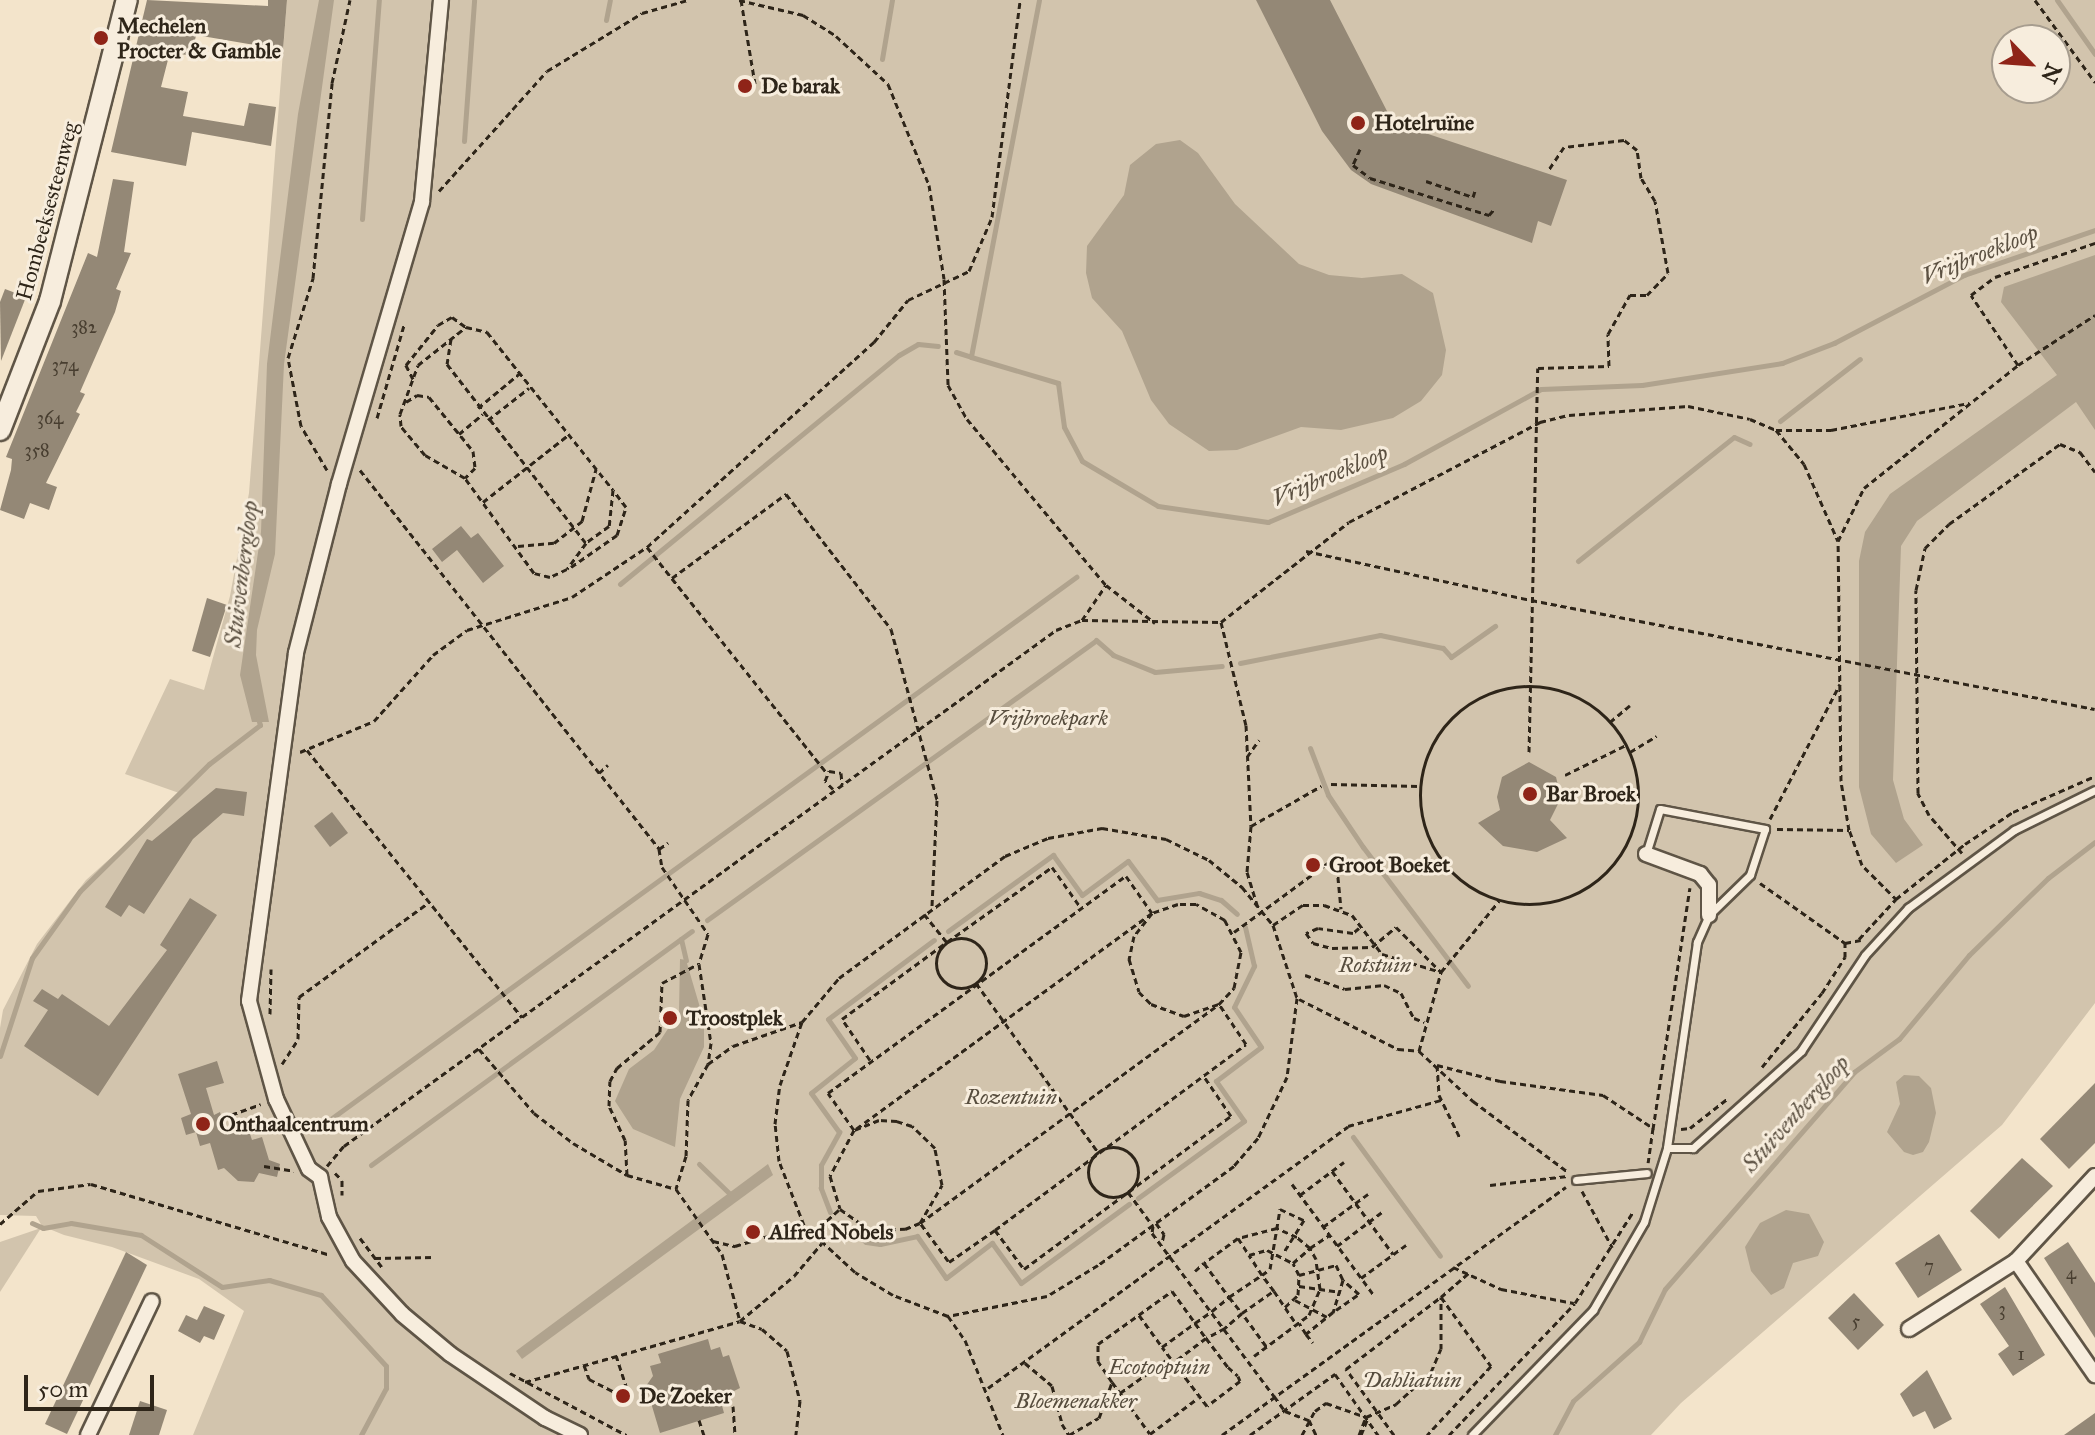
<!DOCTYPE html>
<html>
<head>
<meta charset="utf-8">
<style>
  body { margin:0 }
  #map { position:relative; width:2095px; height:1435px; overflow:hidden; background:#f3e4cb; font-family:"IM FELL Great Primer",serif }
  div>[style] { position:absolute }
  .green>* { inset:0; background:#d2c4ad }
  .water>* { inset:0; background:#b0a38e }
  .stream>* { height:5px; margin:-2.5px; padding:0 2.5px; transform-origin:2.5px; border-radius:2.5px; background:#b0a38e }
  .building>* { inset:0; background:#948876 }
  .path>* { height:3px; margin-top:-1.5px; transform-origin:0; background:repeating-linear-gradient(90deg,#2e2519 0 6px,transparent 0 10px) }
  .path>.ring { margin:-1.5px; padding:0; box-sizing:content-box; background:none; border:3px solid #2e2519; border-radius:50% }
  .roads { filter:drop-shadow(2px 0 #5f5546) drop-shadow(-2px 0 #5f5546) drop-shadow(0 2px #5f5546) drop-shadow(0 -2px #5f5546) }
  .service>* { height:7px; margin:-3.5px; padding:0 3.5px; transform-origin:3.5px; border-radius:3.5px; background:#f7eddd }
  .minor>* { height:14px; margin:-7px; padding:0 7px; transform-origin:7px; border-radius:7px; background:#f7eddd }
  .secondary>* { height:20px; margin:-10px; padding:0 10px; transform-origin:10px; border-radius:10px; background:#f7eddd }
  .dots>* { width:22px; height:22px; translate:-50% -50%; box-sizing:border-box; border:4px solid #f7eddd; border-radius:50% }
  span { translate:-50% -50%; white-space:nowrap; text-align:center; line-height:1.15; -webkit-text-stroke:6px #f7eddd; paint-order:stroke }
  .number-label { font-size:18px; color:#483e30 }
  .number-label span { -webkit-text-stroke-width:0 }
  .poi-label { font-size:22px; color:#2e2519; font-weight:700 }
  .left { translate:0 -50%; text-align:left }
  .street-label { font-size:22px; color:#2e2519 }
  .park-label { font-size:22px; color:#574d3e; font-style:italic }
  .water-label { font-size:24px; color:#5c5142; font-style:italic }
  .north { position:absolute; left:1991px; top:24px; width:80px; height:80px; box-sizing:border-box; background:#f7eddd; border:2px solid #a79d8f; border-radius:50%; rotate:115deg; font-size:22px; font-weight:700; line-height:32px; text-align:center; color:#2e2519 }
  .north::after { content:''; display:block; margin:auto; width:28px; height:36px; background:#8f2418; clip-path:polygon(50% 0,100% 100%,50% 72%,0 100%) }
  .scale { position:absolute; left:24px; top:1375px; width:130px; height:36px; box-sizing:border-box; border:4px solid #2e2519; border-top:0; padding-left:10px; font-size:24px; line-height:28px; white-space:nowrap; color:#2e2519; -webkit-text-stroke:6px #f7eddd; paint-order:stroke }
</style>
</head>
<body>
<div id="map">
  <div class="green">
    <i style="clip-path:polygon(evenodd,287px 0,2095px 0,2095px 1003px,2002px 1125px,1681px 1403px,1651px 1435px,193px 1435px,244px 1311px,199px 1279px,112px 1247px,64px 1235px,42px 1226px,36px 1216px,0 1215px,0 1028px,3px 1010px,37px 944px,86px 880px,182px 794px,125px 774px,170px 679px,204px 690px,230px 596px,249px 493px,287px 0,2007px 40px,2055px 40px,2055px 88px,2007px 88px,2007px 40px)"></i>
    <i style="clip-path:polygon(41px 1228px,0 1292px,0 1242px)"></i>
  </div>
  <div class="water">
    <i style="clip-path:polygon(319px 0,334px 0,284px 364px,275px 554px,257px 630px,256px 655px,269px 722px,252px 722px,240px 675px,261px 532px,267px 364px,298px 114px)"></i>
    <i style="clip-path:polygon(1180px 140px,1198px 153px,1235px 204px,1299px 264px,1329px 275px,1362px 278px,1402px 274px,1433px 293px,1446px 350px,1442px 375px,1421px 401px,1393px 418px,1341px 430px,1301px 427px,1237px 450px,1209px 451px,1169px 424px,1151px 400px,1122px 331px,1092px 298px,1086px 273px,1087px 246px,1124px 195px,1130px 165px,1156px 144px)"></i>
    <i style="clip-path:polygon(2095px 255px,2095px 430px,2076px 402px,1917px 521px,1901px 546px,1893px 780px,1904px 819px,1923px 845px,1896px 863px,1871px 834px,1859px 787px,1859px 561px,1865px 532px,1890px 494px,2057px 375px,2001px 302px,2004px 287px)"></i>
    <i style="clip-path:polygon(680px 959px,686px 960px,704px 1021px,704px 1047px,680px 1099px,675px 1147px,633px 1129px,615px 1101px,629px 1069px,654px 1050px,679px 1012px)"></i>
    <i style="clip-path:polygon(1904px 1075px,1919px 1076px,1931px 1088px,1936px 1113px,1929px 1142px,1923px 1152px,1913px 1155px,1904px 1152px,1887px 1132px,1900px 1104px,1896px 1082px)"></i>
    <i style="clip-path:polygon(768px 1164px,773px 1175px,522px 1359px,516px 1351px)"></i>
    <i style="clip-path:polygon(1786px 1210px,1809px 1214px,1824px 1242px,1818px 1256px,1793px 1263px,1784px 1288px,1771px 1295px,1751px 1271px,1745px 1247px,1760px 1223px)"></i>
  </div>
  <div class="stream">
    <i style="left:1039px;top:0;width:363px;rotate:100.8deg"></i>
    <i style="left:971px;top:357px;width:91px;rotate:16.6deg"></i>
    <i style="left:1058px;top:383px;width:44px;rotate:82.2deg"></i>
    <i style="left:1064px;top:427px;width:38px;rotate:62deg"></i>
    <i style="left:1082px;top:461px;width:88px;rotate:30.6deg"></i>
    <i style="left:1158px;top:506px;width:111px;rotate:8.3deg"></i>
    <i style="left:1268px;top:522px;width:148px;rotate:-23.1deg"></i>
    <i style="left:1404px;top:464px;width:156px;rotate:-28.7deg"></i>
    <i style="left:1541px;top:389px;width:101px;rotate:-2.3deg"></i>
    <i style="left:1642px;top:385px;width:142px;rotate:-8.9deg"></i>
    <i style="left:1782px;top:363px;width:56px;rotate:-21deg"></i>
    <i style="left:1834px;top:343px;width:147px;rotate:-27.6deg"></i>
    <i style="left:1964px;top:275px;width:139px;rotate:-19deg"></i>
    <i style="left:2057px;top:0;width:66px;rotate:54.9deg"></i>
    <i style="left:606px;top:20px;width:20px;rotate:-79deg"></i>
    <i style="left:882px;top:59px;width:60px;rotate:-80.4deg"></i>
    <i style="left:464px;top:141px;width:141px;rotate:-85.9deg"></i>
    <i style="left:362px;top:219px;width:220px;rotate:-85.6deg"></i>
    <i style="left:956px;top:352px;width:16px;rotate:18deg"></i>
    <i style="left:1780px;top:421px;width:101px;rotate:-37.8deg"></i>
    <i style="left:1578px;top:561px;width:199px;rotate:-38.5deg"></i>
    <i style="left:1734px;top:437px;width:17px;rotate:24deg"></i>
    <i style="left:620px;top:584px;width:361px;rotate:-39.4deg"></i>
    <i style="left:899px;top:355px;width:22px;rotate:-30deg"></i>
    <i style="left:918px;top:344px;width:20px;rotate:6deg"></i>
    <i style="left:1240px;top:663px;width:143px;rotate:-11.3deg"></i>
    <i style="left:1380px;top:635px;width:64px;rotate:11.7deg"></i>
    <i style="left:1443px;top:648px;width:12px;rotate:48deg"></i>
    <i style="left:1451px;top:657px;width:54px;rotate:-35.2deg"></i>
    <i style="left:1310px;top:748px;width:50px;rotate:69deg"></i>
    <i style="left:1328px;top:795px;width:63px;rotate:56.1deg"></i>
    <i style="left:1363px;top:847px;width:174px;rotate:52.9deg"></i>
    <i style="left:707px;top:920px;width:479px;rotate:-35.7deg"></i>
    <i style="left:1096px;top:640px;width:23px;rotate:41deg"></i>
    <i style="left:1113px;top:655px;width:45px;rotate:22deg"></i>
    <i style="left:1155px;top:672px;width:67px;rotate:-5.1deg"></i>
    <i style="left:948px;top:931px;width:130px;rotate:-35.9deg"></i>
    <i style="left:1053px;top:855px;width:49px;rotate:54.1deg"></i>
    <i style="left:1082px;top:895px;width:57px;rotate:-36.5deg"></i>
    <i style="left:1128px;top:861px;width:49px;rotate:53.4deg"></i>
    <i style="left:1157px;top:900px;width:43px;rotate:-9.5deg"></i>
    <i style="left:1199px;top:893px;width:23px;rotate:18deg"></i>
    <i style="left:1221px;top:900px;width:21px;rotate:41deg"></i>
    <i style="left:681px;top:939px;width:22px;rotate:77deg"></i>
    <i style="left:0;top:1056px;width:103px;rotate:-71.9deg"></i>
    <i style="left:32px;top:958px;width:82px;rotate:-54.4deg"></i>
    <i style="left:80px;top:891px;width:181px;rotate:-44.6deg"></i>
    <i style="left:209px;top:764px;width:64px;rotate:-37.4deg"></i>
    <i style="left:260px;top:725px;width:7px;rotate:-106deg"></i>
    <i style="left:321px;top:1126px;width:934px;rotate:-36.02deg"></i>
    <i style="left:1353px;top:1137px;width:147px;rotate:53.8deg"></i>
    <i style="left:699px;top:1164px;width:42px;rotate:44deg"></i>
    <i style="left:371px;top:1165px;width:397px;rotate:-36.1deg"></i>
    <i style="left:1138px;top:1198px;width:131px;rotate:-36deg"></i>
    <i style="left:1244px;top:1121px;width:49px;rotate:-125deg"></i>
    <i style="left:1216px;top:1081px;width:56px;rotate:-37.1deg"></i>
    <i style="left:1261px;top:1047px;width:48px;rotate:-124deg"></i>
    <i style="left:1234px;top:1007px;width:46px;rotate:-64deg"></i>
    <i style="left:1254px;top:966px;width:40px;rotate:-103deg"></i>
    <i style="left:830px;top:1212px;width:26px;rotate:-111deg"></i>
    <i style="left:821px;top:1188px;width:23px;rotate:-90deg"></i>
    <i style="left:821px;top:1165px;width:38px;rotate:-61deg"></i>
    <i style="left:839px;top:1132px;width:48px;rotate:-125.7deg"></i>
    <i style="left:811px;top:1093px;width:56px;rotate:-38.5deg"></i>
    <i style="left:855px;top:1058px;width:47px;rotate:-124.7deg"></i>
    <i style="left:828px;top:1019px;width:132px;rotate:-36.7deg"></i>
    <i style="left:32px;top:1223px;width:12px;rotate:24deg"></i>
    <i style="left:43px;top:1228px;width:28px;rotate:-10deg"></i>
    <i style="left:71px;top:1223px;width:71px;rotate:9.7deg"></i>
    <i style="left:141px;top:1235px;width:96px;rotate:32.7deg"></i>
    <i style="left:222px;top:1287px;width:48px;rotate:-8.5deg"></i>
    <i style="left:269px;top:1280px;width:54px;rotate:16.1deg"></i>
    <i style="left:321px;top:1295px;width:96px;rotate:47.5deg"></i>
    <i style="left:386px;top:1366px;width:22px;rotate:90deg"></i>
    <i style="left:386px;top:1388px;width:53px;rotate:118deg"></i>
    <i style="left:839px;top:1223px;width:33px;rotate:35deg"></i>
    <i style="left:866px;top:1242px;width:14px;rotate:8deg"></i>
    <i style="left:880px;top:1244px;width:38px;rotate:-12deg"></i>
    <i style="left:917px;top:1236px;width:51px;rotate:55.4deg"></i>
    <i style="left:946px;top:1278px;width:58px;rotate:-37.3deg"></i>
    <i style="left:992px;top:1243px;width:49px;rotate:54.1deg"></i>
    <i style="left:1021px;top:1283px;width:134px;rotate:-36.2deg"></i>
    <i style="left:1555px;top:1435px;width:38px;rotate:-62deg"></i>
    <i style="left:1573px;top:1401px;width:89px;rotate:-41.8deg"></i>
    <i style="left:1639px;top:1342px;width:59px;rotate:-63.9deg"></i>
    <i style="left:1665px;top:1289px;width:288px;rotate:-48.9deg"></i>
    <i style="left:1854px;top:1072px;width:56px;rotate:-36.3deg"></i>
    <i style="left:1899px;top:1039px;width:109px;rotate:-50.2deg"></i>
    <i style="left:1969px;top:955px;width:110px;rotate:-44.3deg"></i>
    <i style="left:2048px;top:878px;width:59px;rotate:-37.5deg"></i>
  </div>
  <div class="building">
    <i style="clip-path:polygon(147px 0,268px 6px,268px 0,287px 0,283px 50px,196px 35px,192px 56px,170px 52px,161px 87px,188px 92px,183px 116px,244px 126px,249px 103px,276px 107px,271px 146px,192px 132px,186px 166px,111px 152px)"></i>
    <i style="clip-path:polygon(1256px 0,1330px 0,1388px 113px,1401px 125px,1567px 180px,1551px 226px,1538px 221px,1532px 243px,1371px 184px,1351px 170px,1322px 131px)"></i>
    <i style="clip-path:polygon(113px 179px,134px 182px,124px 252px,131px 253px,116px 289px,121px 291px,115px 312px,80px 392px,85px 394px,76px 412px,80px 414px,46px 483px,57px 487px,49px 510px,30px 503px,24px 519px,0 510px,11px 470px,12px 459px,6px 457px,88px 253px,97px 257px)"></i>
    <i style="clip-path:polygon(5px 289px,26px 297px,1px 361px,0 302px)"></i>
    <i style="clip-path:polygon(461px 526px,471px 538px,478px 533px,504px 566px,483px 583px,457px 550px,442px 562px,432px 549px)"></i>
    <i style="clip-path:polygon(207px 598px,227px 605px,210px 657px,192px 651px)"></i>
    <i style="clip-path:polygon(1529px 762px,1556px 777px,1561px 798px,1550px 820px,1567px 838px,1537px 852px,1503px 846px,1478px 823px,1500px 810px,1497px 797px,1502px 777px)"></i>
    <i style="clip-path:polygon(216px 788px,247px 792px,244px 816px,223px 813px,193px 839px,144px 914px,129px 905px,121px 917px,105px 907px,147px 839px,152px 841px)"></i>
    <i style="clip-path:polygon(332px 812px,348px 833px,330px 847px,314px 826px)"></i>
    <i style="clip-path:polygon(190px 898px,217px 915px,98px 1096px,24px 1046px,48px 1010px,33px 1001px,42px 989px,58px 999px,62px 994px,109px 1026px,167px 950px,160px 945px)"></i>
    <i style="clip-path:polygon(217px 1061px,224px 1083px,206px 1088px,214px 1115px,220px 1112px,225px 1129px,236px 1126px,239px 1135px,249px 1131px,252px 1140px,262px 1137px,269px 1160px,280px 1164px,277px 1177px,259px 1173px,254px 1182px,238px 1181px,224px 1168px,218px 1170px,210px 1143px,200px 1146px,196px 1132px,186px 1135px,181px 1118px,191px 1114px,178px 1074px)"></i>
    <i style="clip-path:polygon(2095px 1083px,2095px 1143px,2069px 1169px,2040px 1139px)"></i>
    <i style="clip-path:polygon(2022px 1158px,2053px 1186px,1999px 1239px,1970px 1211px)"></i>
    <i style="clip-path:polygon(1939px 1234px,1962px 1270px,1918px 1298px,1895px 1263px)"></i>
    <i style="clip-path:polygon(2068px 1242px,2095px 1283px,2095px 1338px,2044px 1258px)"></i>
    <i style="clip-path:polygon(126px 1252px,147px 1265px,67px 1434px,45px 1424px)"></i>
    <i style="clip-path:polygon(2005px 1287px,2045px 1355px,2013px 1376px,1998px 1354px,2009px 1346px,1980px 1304px)"></i>
    <i style="clip-path:polygon(1854px 1293px,1884px 1325px,1858px 1350px,1828px 1318px)"></i>
    <i style="clip-path:polygon(204px 1306px,225px 1315px,214px 1340px,204px 1336px,200px 1343px,178px 1331px,186px 1315px,197px 1320px)"></i>
    <i style="clip-path:polygon(708px 1339px,711px 1350px,720px 1347px,723px 1357px,729px 1355px,740px 1388px,720px 1398px,724px 1413px,660px 1433px,646px 1386px,653px 1376px,650px 1366px,661px 1363px,658px 1354px)"></i>
    <i style="clip-path:polygon(1927px 1370px,1952px 1419px,1934px 1429px,1925px 1411px,1913px 1417px,1900px 1394px)"></i>
    <i style="clip-path:polygon(140px 1401px,167px 1410px,159px 1435px,129px 1435px)"></i>
    <i style="clip-path:polygon(2095px 1413px,2095px 1435px,2064px 1435px)"></i>
  </div>
  <div class="path">
    <i style="left:739px;top:0;width:66px;rotate:13.2deg"></i>
    <i style="left:803px;top:15px;width:39px;rotate:32deg"></i>
    <i style="left:836px;top:36px;width:71px;rotate:42.7deg"></i>
    <i style="left:888px;top:84px;width:109px;rotate:67.9deg"></i>
    <i style="left:929px;top:185px;width:95px;rotate:80.9deg"></i>
    <i style="left:944px;top:279px;width:106px;rotate:87.8deg"></i>
    <i style="left:948px;top:385px;width:39px;rotate:61deg"></i>
    <i style="left:967px;top:419px;width:217px;rotate:50.1deg"></i>
    <i style="left:1106px;top:585px;width:62px;rotate:37.8deg"></i>
    <i style="left:741px;top:0;width:85px;rotate:80.5deg"></i>
    <i style="left:2035px;top:0;width:102px;rotate:53.8deg"></i>
    <i style="left:1360px;top:149px;width:17px;rotate:114deg"></i>
    <i style="left:1353px;top:165px;width:21px;rotate:37deg"></i>
    <i style="left:1370px;top:178px;width:125px;rotate:17.3deg"></i>
    <i style="left:1489px;top:215px;width:9px;rotate:-49deg"></i>
    <i style="left:1426px;top:181px;width:50px;rotate:18.8deg"></i>
    <i style="left:1473px;top:197px;width:6px;rotate:-72deg"></i>
    <i style="left:439px;top:191px;width:161px;rotate:-48deg"></i>
    <i style="left:547px;top:71px;width:111px;rotate:-31.4deg"></i>
    <i style="left:642px;top:13px;width:48px;rotate:-15.8deg"></i>
    <i style="left:466px;top:327px;width:22px;rotate:13deg"></i>
    <i style="left:487px;top:332px;width:202px;rotate:51.4deg"></i>
    <i style="left:613px;top:490px;width:36px;rotate:96deg"></i>
    <i style="left:609px;top:526px;width:29px;rotate:144deg"></i>
    <i style="left:586px;top:543px;width:32px;rotate:126deg"></i>
    <i style="left:567px;top:569px;width:19px;rotate:155deg"></i>
    <i style="left:550px;top:577px;width:16px;rotate:-166deg"></i>
    <i style="left:534px;top:573px;width:117px;rotate:-126deg"></i>
    <i style="left:465px;top:478px;width:46px;rotate:-150.1deg"></i>
    <i style="left:425px;top:455px;width:38px;rotate:-130deg"></i>
    <i style="left:401px;top:426px;width:12px;rotate:-95deg"></i>
    <i style="left:400px;top:414px;width:52px;rotate:-69.8deg"></i>
    <i style="left:418px;top:365px;width:61px;rotate:-38.4deg"></i>
    <i style="left:451px;top:339px;width:25px;rotate:99deg"></i>
    <i style="left:447px;top:364px;width:227px;rotate:52.2deg"></i>
    <i style="left:2018px;top:365px;width:92px;rotate:-33deg"></i>
    <i style="left:413px;top:379px;width:16px;rotate:-117deg"></i>
    <i style="left:406px;top:365px;width:51px;rotate:-51.3deg"></i>
    <i style="left:438px;top:325px;width:16px;rotate:-30deg"></i>
    <i style="left:452px;top:317px;width:17px;rotate:36deg"></i>
    <i style="left:406px;top:402px;width:13px;rotate:-32deg"></i>
    <i style="left:417px;top:395px;width:12px;rotate:9deg"></i>
    <i style="left:429px;top:397px;width:70px;rotate:50.8deg"></i>
    <i style="left:473px;top:451px;width:17px;rotate:83deg"></i>
    <i style="left:475px;top:468px;width:14px;rotate:135deg"></i>
    <i style="left:478px;top:408px;width:55px;rotate:-39.8deg"></i>
    <i style="left:377px;top:418px;width:97px;rotate:-73.8deg"></i>
    <i style="left:488px;top:420px;width:52px;rotate:-38deg"></i>
    <i style="left:1776px;top:430px;width:55px"></i>
    <i style="left:1831px;top:430px;width:141px;rotate:-11.1deg"></i>
    <i style="left:459px;top:434px;width:31px;rotate:-40deg"></i>
    <i style="left:327px;top:470px;width:51px;rotate:-120.6deg"></i>
    <i style="left:301px;top:426px;width:69px;rotate:-100.8deg"></i>
    <i style="left:288px;top:358px;width:84px;rotate:-72.6deg"></i>
    <i style="left:313px;top:278px;width:196px;rotate:-84.4deg"></i>
    <i style="left:332px;top:83px;width:85px;rotate:-77.8deg"></i>
    <i style="left:360px;top:470px;width:483px;rotate:51.7deg"></i>
    <i style="left:659px;top:849px;width:18px;rotate:81deg"></i>
    <i style="left:662px;top:867px;width:81px;rotate:55.5deg"></i>
    <i style="left:708px;top:934px;width:31px;rotate:107deg"></i>
    <i style="left:699px;top:964px;width:80px;rotate:81.4deg"></i>
    <i style="left:711px;top:1043px;width:21px;rotate:98deg"></i>
    <i style="left:708px;top:1064px;width:41px;rotate:119.1deg"></i>
    <i style="left:688px;top:1100px;width:56px;rotate:92deg"></i>
    <i style="left:686px;top:1156px;width:34px;rotate:107deg"></i>
    <i style="left:483px;top:502px;width:108px;rotate:-38.2deg"></i>
    <i style="left:518px;top:546px;width:36px;rotate:-5deg"></i>
    <i style="left:554px;top:543px;width:36px;rotate:-38deg"></i>
    <i style="left:582px;top:521px;width:54px;rotate:-74.9deg"></i>
    <i style="left:647px;top:547px;width:289px;rotate:51.5deg"></i>
    <i style="left:1306px;top:551px;width:230px;rotate:12.3deg"></i>
    <i style="left:1531px;top:600px;width:574px;rotate:10.94deg"></i>
    <i style="left:571px;top:567px;width:56px;rotate:-34.8deg"></i>
    <i style="left:617px;top:535px;width:29px;rotate:-72deg"></i>
    <i style="left:626px;top:507px;width:21px;rotate:-127deg"></i>
    <i style="left:672px;top:578px;width:142px;rotate:-36.4deg"></i>
    <i style="left:786px;top:494px;width:171px;rotate:52.1deg"></i>
    <i style="left:891px;top:629px;width:177px;rotate:74.9deg"></i>
    <i style="left:937px;top:800px;width:108px;rotate:92.7deg"></i>
    <i style="left:1082px;top:620px;width:42px;rotate:-55.6deg"></i>
    <i style="left:1221px;top:622px;width:106px;rotate:76.4deg"></i>
    <i style="left:1246px;top:725px;width:101px;rotate:87.2deg"></i>
    <i style="left:1251px;top:826px;width:46px;rotate:95deg"></i>
    <i style="left:1247px;top:872px;width:39px;rotate:73deg"></i>
    <i class="ring" style="left:1420px;top:686px;width:215px;height:215px"></i>
    <i style="left:1610px;top:722px;width:26px;rotate:-40deg"></i>
    <i style="left:307px;top:750px;width:343px;rotate:51.2deg"></i>
    <i style="left:300px;top:752px;width:80px;rotate:-22.7deg"></i>
    <i style="left:374px;top:721px;width:89px;rotate:-48.2deg"></i>
    <i style="left:433px;top:655px;width:42px;rotate:-36.3deg"></i>
    <i style="left:467px;top:630px;width:110px;rotate:-17.4deg"></i>
    <i style="left:572px;top:597px;width:90px;rotate:-33.7deg"></i>
    <i style="left:647px;top:547px;width:306px;rotate:-42.1deg"></i>
    <i style="left:874px;top:342px;width:54px;rotate:-51deg"></i>
    <i style="left:908px;top:300px;width:68px;rotate:-25.4deg"></i>
    <i style="left:969px;top:271px;width:59px;rotate:-66.9deg"></i>
    <i style="left:992px;top:217px;width:219px;rotate:-82.6deg"></i>
    <i style="left:1529px;top:752px;width:384px;rotate:-88.7deg"></i>
    <i style="left:1538px;top:368px;width:71px;rotate:-1.6deg"></i>
    <i style="left:1609px;top:366px;width:32px;rotate:-92deg"></i>
    <i style="left:1608px;top:334px;width:45px;rotate:-60.6deg"></i>
    <i style="left:1630px;top:295px;width:17px"></i>
    <i style="left:1647px;top:295px;width:30px;rotate:-46deg"></i>
    <i style="left:1668px;top:273px;width:73px;rotate:-100.2deg"></i>
    <i style="left:1655px;top:201px;width:27px;rotate:-121deg"></i>
    <i style="left:1641px;top:178px;width:28px;rotate:-98deg"></i>
    <i style="left:1637px;top:150px;width:16px;rotate:-142deg"></i>
    <i style="left:1624px;top:140px;width:60px;rotate:173.3deg"></i>
    <i style="left:1564px;top:147px;width:29px;rotate:124deg"></i>
    <i style="left:1630px;top:752px;width:31px;rotate:-31deg"></i>
    <i style="left:1247px;top:757px;width:21px;rotate:-55deg"></i>
    <i style="left:599px;top:773px;width:12px;rotate:-42deg"></i>
    <i style="left:1565px;top:775px;width:68px;rotate:-26.2deg"></i>
    <i style="left:1331px;top:784px;width:88px;rotate:1.3deg"></i>
    <i style="left:833px;top:789px;width:11px;rotate:-135deg"></i>
    <i style="left:825px;top:781px;width:11px;rotate:-68deg"></i>
    <i style="left:829px;top:771px;width:12px;rotate:9deg"></i>
    <i style="left:841px;top:773px;width:12px;rotate:85deg"></i>
    <i style="left:1770px;top:819px;width:152px;rotate:-62.6deg"></i>
    <i style="left:1251px;top:826px;width:81px;rotate:-29.7deg"></i>
    <i style="left:1102px;top:828px;width:65px;rotate:9.8deg"></i>
    <i style="left:1166px;top:839px;width:48px;rotate:26deg"></i>
    <i style="left:1209px;top:860px;width:43px;rotate:39.3deg"></i>
    <i style="left:1242px;top:887px;width:49px;rotate:50.8deg"></i>
    <i style="left:1273px;top:925px;width:77px;rotate:71.8deg"></i>
    <i style="left:1297px;top:998px;width:80px;rotate:97.2deg"></i>
    <i style="left:1287px;top:1077px;width:68px;rotate:115.4deg"></i>
    <i style="left:1258px;top:1138px;width:37px;rotate:131deg"></i>
    <i style="left:1234px;top:1166px;width:168px;rotate:143.9deg"></i>
    <i style="left:1098px;top:1265px;width:60px;rotate:148.7deg"></i>
    <i style="left:1047px;top:1296px;width:101px;rotate:168.6deg"></i>
    <i style="left:948px;top:1316px;width:59px;rotate:-159.1deg"></i>
    <i style="left:893px;top:1295px;width:44px;rotate:-148.8deg"></i>
    <i style="left:855px;top:1272px;width:69px;rotate:-137.3deg"></i>
    <i style="left:804px;top:1225px;width:69px;rotate:-111.3deg"></i>
    <i style="left:779px;top:1161px;width:37px;rotate:-96deg"></i>
    <i style="left:775px;top:1124px;width:39px;rotate:-83deg"></i>
    <i style="left:780px;top:1085px;width:67px;rotate:-70.8deg"></i>
    <i style="left:802px;top:1022px;width:57px;rotate:-49.9deg"></i>
    <i style="left:839px;top:978px;width:206px;rotate:-36.3deg"></i>
    <i style="left:1005px;top:856px;width:47px;rotate:-22.7deg"></i>
    <i style="left:1048px;top:838px;width:55px;rotate:-10.5deg"></i>
    <i style="left:1777px;top:829px;width:72px;rotate:0.8deg"></i>
    <i style="left:659px;top:849px;width:11px;rotate:-34deg"></i>
    <i style="left:1962px;top:853px;width:50px;rotate:-131deg"></i>
    <i style="left:1929px;top:815px;width:25px;rotate:-117deg"></i>
    <i style="left:1918px;top:793px;width:203px;rotate:-90.6deg"></i>
    <i style="left:1916px;top:590px;width:43px;rotate:-77.9deg"></i>
    <i style="left:1925px;top:548px;width:34px;rotate:-45deg"></i>
    <i style="left:1949px;top:524px;width:137px;rotate:-35.8deg"></i>
    <i style="left:2060px;top:444px;width:22px;rotate:22deg"></i>
    <i style="left:2080px;top:452px;width:25px;rotate:53deg"></i>
    <i style="left:1126px;top:876px;width:45px;rotate:54.9deg"></i>
    <i style="left:1152px;top:913px;width:369px;rotate:143.9deg"></i>
    <i style="left:854px;top:1130px;width:45px;rotate:-125.1deg"></i>
    <i style="left:828px;top:1093px;width:369px;rotate:-36.1deg"></i>
    <i style="left:1760px;top:883px;width:104px;rotate:35.2deg"></i>
    <i style="left:1897px;top:900px;width:49px;rotate:-135deg"></i>
    <i style="left:1862px;top:865px;width:37px;rotate:-110deg"></i>
    <i style="left:1849px;top:830px;width:50px;rotate:-99.3deg"></i>
    <i style="left:1841px;top:781px;width:240px;rotate:-90.7deg"></i>
    <i style="left:1838px;top:541px;width:59px;rotate:-63.9deg"></i>
    <i style="left:1864px;top:488px;width:197px;rotate:-38.6deg"></i>
    <i style="left:2018px;top:365px;width:84px;rotate:-123.9deg"></i>
    <i style="left:1971px;top:295px;width:30px;rotate:-37deg"></i>
    <i style="left:1995px;top:277px;width:106px;rotate:-18.8deg"></i>
    <i style="left:924px;top:914px;width:36px;rotate:51deg"></i>
    <i style="left:1273px;top:925px;width:36px;rotate:-34deg"></i>
    <i style="left:1303px;top:905px;width:21px"></i>
    <i style="left:1324px;top:905px;width:30px;rotate:20deg"></i>
    <i style="left:1352px;top:915px;width:49px;rotate:52.4deg"></i>
    <i style="left:1382px;top:954px;width:62px;rotate:17deg"></i>
    <i style="left:1359px;top:928px;width:8px;rotate:140deg"></i>
    <i style="left:1353px;top:933px;width:35px;rotate:-172deg"></i>
    <i style="left:1318px;top:928px;width:13px;rotate:157deg"></i>
    <i style="left:1306px;top:933px;width:12px;rotate:55deg"></i>
    <i style="left:1313px;top:943px;width:20px;rotate:15deg"></i>
    <i style="left:1332px;top:948px;width:40px;rotate:-1.4deg"></i>
    <i style="left:1372px;top:947px;width:31px;rotate:-40deg"></i>
    <i style="left:1396px;top:927px;width:64px;rotate:45deg"></i>
    <i style="left:1234px;top:932px;width:127px;rotate:-36.3deg"></i>
    <i style="left:1336px;top:857px;width:52px;rotate:84.5deg"></i>
    <i class="ring" style="left:936px;top:938px;width:47px;height:47px"></i>
    <i style="left:1859px;top:939px;width:54px;rotate:-47.2deg"></i>
    <i style="left:1896px;top:899px;width:88px;rotate:-38.6deg"></i>
    <i style="left:1965px;top:844px;width:58px;rotate:-33.7deg"></i>
    <i style="left:2013px;top:812px;width:90px;rotate:-23.7deg"></i>
    <i style="left:1305px;top:975px;width:42px;rotate:19.3deg"></i>
    <i style="left:1345px;top:989px;width:39px;rotate:-6deg"></i>
    <i style="left:1384px;top:985px;width:19px;rotate:25deg"></i>
    <i style="left:1401px;top:993px;width:28px;rotate:63deg"></i>
    <i style="left:1414px;top:1018px;width:11px;rotate:22deg"></i>
    <i style="left:976px;top:983px;width:208px;rotate:54.2deg"></i>
    <i style="left:1299px;top:999px;width:111px;rotate:26.8deg"></i>
    <i style="left:1398px;top:1049px;width:21px;rotate:5deg"></i>
    <i style="left:1419px;top:1051px;width:74px;rotate:42.8deg"></i>
    <i style="left:1473px;top:1101px;width:119px;rotate:36.8deg"></i>
    <i style="left:270px;top:1014px;width:45px;rotate:-88.7deg"></i>
    <i style="left:479px;top:1049px;width:84px;rotate:49.3deg"></i>
    <i style="left:534px;top:1113px;width:49px;rotate:37.6deg"></i>
    <i style="left:573px;top:1143px;width:63px;rotate:30.7deg"></i>
    <i style="left:627px;top:1175px;width:51px;rotate:15.9deg"></i>
    <i style="left:676px;top:1189px;width:80px;rotate:54.7deg"></i>
    <i style="left:722px;top:1254px;width:69px;rotate:75deg"></i>
    <i style="left:1419px;top:1051px;width:82px;rotate:-74.4deg"></i>
    <i style="left:1441px;top:972px;width:92px;rotate:-50.8deg"></i>
    <i style="left:870px;top:1060px;width:50px;rotate:-124.3deg"></i>
    <i style="left:842px;top:1019px;width:130px;rotate:-36.3deg"></i>
    <i style="left:947px;top:942px;width:129px;rotate:-35.5deg"></i>
    <i style="left:1052px;top:867px;width:50px;rotate:54.7deg"></i>
    <i style="left:282px;top:1064px;width:30px;rotate:-57deg"></i>
    <i style="left:298px;top:1039px;width:42px;rotate:-88.6deg"></i>
    <i style="left:299px;top:997px;width:160px;rotate:-36.1deg"></i>
    <i style="left:708px;top:1064px;width:31px;rotate:-36deg"></i>
    <i style="left:733px;top:1046px;width:73px;rotate:-19.2deg"></i>
    <i style="left:1437px;top:1065px;width:65px;rotate:14.3deg"></i>
    <i style="left:1500px;top:1081px;width:104px;rotate:7.7deg"></i>
    <i style="left:1603px;top:1095px;width:60px;rotate:33.4deg"></i>
    <i style="left:1653px;top:1128px;width:35px;rotate:98deg"></i>
    <i style="left:1437px;top:1065px;width:30px;rotate:86deg"></i>
    <i style="left:1439px;top:1095px;width:48px;rotate:64deg"></i>
    <i style="left:1762px;top:1067px;width:95px;rotate:-51deg"></i>
    <i style="left:1822px;top:993px;width:43px;rotate:-57.4deg"></i>
    <i style="left:1845px;top:957px;width:14px;rotate:-90deg"></i>
    <i style="left:1845px;top:943px;width:16px;rotate:-11deg"></i>
    <i style="left:222px;top:1118px;width:41px;rotate:-19.7deg"></i>
    <i style="left:1653px;top:1129px;width:244px;rotate:-81.3deg"></i>
    <i style="left:1681px;top:1129px;width:9px;rotate:-6deg"></i>
    <i style="left:1690px;top:1128px;width:47px;rotate:-38.1deg"></i>
    <i class="ring" style="left:1088px;top:1147px;width:47px;height:47px"></i>
    <i style="left:264px;top:1166px;width:30px;rotate:9deg"></i>
    <i style="left:327px;top:1166px;width:26px;rotate:-50deg"></i>
    <i style="left:344px;top:1146px;width:879px;rotate:-35.93deg"></i>
    <i style="left:1056px;top:630px;width:28px;rotate:-21deg"></i>
    <i style="left:1082px;top:620px;width:139px;rotate:0.8deg"></i>
    <i style="left:1221px;top:622px;width:162px;rotate:-38deg"></i>
    <i style="left:1349px;top:522px;width:216px;rotate:-27.6deg"></i>
    <i style="left:1540px;top:422px;width:30px;rotate:-14deg"></i>
    <i style="left:1569px;top:415px;width:119px;rotate:-4.3deg"></i>
    <i style="left:1688px;top:406px;width:63px;rotate:11.8deg"></i>
    <i style="left:1750px;top:419px;width:28px;rotate:23deg"></i>
    <i style="left:1776px;top:430px;width:44px;rotate:50.5deg"></i>
    <i style="left:1804px;top:464px;width:84px;rotate:66.2deg"></i>
    <i style="left:1332px;top:1171px;width:103px;rotate:53.7deg"></i>
    <i style="left:335px;top:1173px;width:10px;rotate:45deg"></i>
    <i style="left:342px;top:1180px;width:15px;rotate:90deg"></i>
    <i style="left:627px;top:1175px;width:35px;rotate:-93deg"></i>
    <i style="left:625px;top:1140px;width:38px;rotate:-115deg"></i>
    <i style="left:609px;top:1106px;width:25px;rotate:-88deg"></i>
    <i style="left:610px;top:1081px;width:15px;rotate:-62deg"></i>
    <i style="left:617px;top:1068px;width:56px;rotate:-39.9deg"></i>
    <i style="left:660px;top:1032px;width:49px;rotate:-87.7deg"></i>
    <i style="left:662px;top:983px;width:41px;rotate:-27.8deg"></i>
    <i style="left:1292px;top:1184px;width:137px;rotate:53.6deg"></i>
    <i style="left:1490px;top:1185px;width:78px;rotate:-6.7deg"></i>
    <i style="left:1582px;top:1191px;width:64px;rotate:61.8deg"></i>
    <i style="left:1128px;top:1192px;width:42px;rotate:53.7deg"></i>
    <i style="left:1153px;top:1226px;width:7px;rotate:98deg"></i>
    <i style="left:1152px;top:1233px;width:204px;rotate:53.2deg"></i>
    <i style="left:1274px;top:1396px;width:19px;rotate:54deg"></i>
    <i style="left:1285px;top:1411px;width:26px;rotate:21deg"></i>
    <i style="left:1309px;top:1420px;width:17px;rotate:65deg"></i>
    <i style="left:1300px;top:1195px;width:55px;rotate:-36.9deg"></i>
    <i style="left:920px;top:1223px;width:44px;rotate:-59.9deg"></i>
    <i style="left:942px;top:1185px;width:38px;rotate:-101deg"></i>
    <i style="left:935px;top:1148px;width:32px;rotate:-136deg"></i>
    <i style="left:912px;top:1126px;width:16px;rotate:-162deg"></i>
    <i style="left:897px;top:1121px;width:18px;rotate:-177deg"></i>
    <i style="left:879px;top:1120px;width:27px;rotate:158deg"></i>
    <i style="left:854px;top:1130px;width:52px;rotate:117.6deg"></i>
    <i style="left:830px;top:1176px;width:34px;rotate:73deg"></i>
    <i style="left:840px;top:1209px;width:37px;rotate:35deg"></i>
    <i style="left:870px;top:1230px;width:35px;rotate:-2deg"></i>
    <i style="left:905px;top:1229px;width:16px;rotate:-22deg"></i>
    <i style="left:920px;top:1223px;width:371px;rotate:-36.2deg"></i>
    <i style="left:1219px;top:1004px;width:22px;rotate:-47deg"></i>
    <i style="left:1234px;top:988px;width:37px;rotate:-79deg"></i>
    <i style="left:1241px;top:952px;width:36px;rotate:-117deg"></i>
    <i style="left:1225px;top:920px;width:33px;rotate:-151deg"></i>
    <i style="left:1196px;top:904px;width:18px;rotate:180deg"></i>
    <i style="left:1178px;top:904px;width:28px;rotate:161deg"></i>
    <i style="left:1152px;top:913px;width:29px;rotate:128deg"></i>
    <i style="left:1134px;top:936px;width:24px;rotate:102deg"></i>
    <i style="left:1129px;top:959px;width:34px;rotate:73deg"></i>
    <i style="left:1139px;top:992px;width:17px;rotate:45deg"></i>
    <i style="left:1151px;top:1004px;width:35px;rotate:20deg"></i>
    <i style="left:1184px;top:1016px;width:37px;rotate:-19deg"></i>
    <i style="left:1156px;top:1223px;width:14px;rotate:54deg"></i>
    <i style="left:1164px;top:1234px;width:9px;rotate:103deg"></i>
    <i style="left:0;top:1224px;width:50px;rotate:-41deg"></i>
    <i style="left:38px;top:1191px;width:53px;rotate:-7.5deg"></i>
    <i style="left:91px;top:1184px;width:249px;rotate:16.5deg"></i>
    <i style="left:921px;top:1224px;width:47px;rotate:53.6deg"></i>
    <i style="left:949px;top:1262px;width:56px;rotate:-34.8deg"></i>
    <i style="left:995px;top:1230px;width:312px;rotate:-36.5deg"></i>
    <i style="left:1246px;top:1044px;width:48px;rotate:-124deg"></i>
    <i style="left:1323px;top:1227px;width:56px;rotate:-36.3deg"></i>
    <i style="left:995px;top:1230px;width:49px;rotate:53.4deg"></i>
    <i style="left:1024px;top:1269px;width:257px;rotate:-36.5deg"></i>
    <i style="left:1231px;top:1116px;width:50px;rotate:-124.3deg"></i>
    <i style="left:812px;top:1234px;width:36px;rotate:-42deg"></i>
    <i style="left:360px;top:1238px;width:36px;rotate:53deg"></i>
    <i style="left:1238px;top:1238px;width:20px;rotate:57deg"></i>
    <i style="left:713px;top:1241px;width:23px;rotate:13deg"></i>
    <i style="left:735px;top:1246px;width:72px;rotate:-16.9deg"></i>
    <i style="left:1337px;top:1246px;width:56px;rotate:-37.1deg"></i>
    <i style="left:375px;top:1258px;width:60px;rotate:-1deg"></i>
    <i style="left:1453px;top:1267px;width:53px;rotate:24.6deg"></i>
    <i style="left:1501px;top:1289px;width:74px;rotate:10.9deg"></i>
    <i style="left:1195px;top:1271px;width:12px;rotate:-42deg"></i>
    <i style="left:1299px;top:1275px;width:38px;rotate:-15deg"></i>
    <i style="left:1336px;top:1265px;width:17px;rotate:65deg"></i>
    <i style="left:1343px;top:1280px;width:34px;rotate:107deg"></i>
    <i style="left:1333px;top:1312px;width:35px;rotate:141deg"></i>
    <i style="left:1306px;top:1334px;width:13px;rotate:-122deg"></i>
    <i style="left:1361px;top:1278px;width:56px;rotate:-36.3deg"></i>
    <i style="left:1299px;top:1286px;width:42px;rotate:8.1deg"></i>
    <i style="left:1274px;top:1291px;width:40px;rotate:56deg"></i>
    <i style="left:1295px;top:1300px;width:36px;rotate:28deg"></i>
    <i style="left:1285px;top:1307px;width:18px;rotate:-43deg"></i>
    <i style="left:1298px;top:1295px;width:20px;rotate:-87deg"></i>
    <i style="left:1299px;top:1275px;width:13px;rotate:-117deg"></i>
    <i style="left:1336px;top:1310px;width:28px;rotate:-35deg"></i>
    <i style="left:1359px;top:1294px;width:21px;rotate:-139deg"></i>
    <i style="left:1139px;top:1315px;width:39px;rotate:54deg"></i>
    <i style="left:948px;top:1316px;width:29px;rotate:55deg"></i>
    <i style="left:965px;top:1340px;width:102px;rotate:68.2deg"></i>
    <i style="left:740px;top:1321px;width:23px;rotate:20deg"></i>
    <i style="left:762px;top:1329px;width:33px;rotate:41deg"></i>
    <i style="left:787px;top:1351px;width:52px;rotate:75.4deg"></i>
    <i style="left:800px;top:1401px;width:34px;rotate:97deg"></i>
    <i style="left:1306px;top:1334px;width:11px;rotate:52deg"></i>
    <i style="left:1266px;top:1346px;width:41px;rotate:-126deg"></i>
    <i style="left:1242px;top:1313px;width:39px;rotate:-35deg"></i>
    <i style="left:1274px;top:1291px;width:20px;rotate:-127deg"></i>
    <i style="left:1262px;top:1275px;width:10px;rotate:-37deg"></i>
    <i style="left:1270px;top:1269px;width:61px;rotate:-80.5deg"></i>
    <i style="left:1280px;top:1209px;width:26px;rotate:25deg"></i>
    <i style="left:1304px;top:1220px;width:39px;rotate:122deg"></i>
    <i style="left:1254px;top:1356px;width:69px;rotate:-36.7deg"></i>
    <i style="left:1309px;top:1315px;width:28px;rotate:-67deg"></i>
    <i style="left:1320px;top:1289px;width:30px;rotate:-98deg"></i>
    <i style="left:1316px;top:1259px;width:13px;rotate:-119deg"></i>
    <i style="left:1310px;top:1248px;width:17px;rotate:-140deg"></i>
    <i style="left:1297px;top:1237px;width:22px;rotate:-156deg"></i>
    <i style="left:1277px;top:1228px;width:40px;rotate:165.6deg"></i>
    <i style="left:1238px;top:1238px;width:42px;rotate:143.7deg"></i>
    <i style="left:1204px;top:1263px;width:42px;rotate:53.7deg"></i>
    <i style="left:1229px;top:1297px;width:40px;rotate:-34deg"></i>
    <i style="left:1262px;top:1275px;width:24px;rotate:-123deg"></i>
    <i style="left:1249px;top:1255px;width:19px;rotate:-16deg"></i>
    <i style="left:1267px;top:1250px;width:29px;rotate:27deg"></i>
    <i style="left:1293px;top:1263px;width:23px;rotate:-41deg"></i>
    <i style="left:1310px;top:1248px;width:23px;rotate:-34deg"></i>
    <i style="left:1025px;top:1363px;width:35px;rotate:40deg"></i>
    <i style="left:1052px;top:1386px;width:39px;rotate:75deg"></i>
    <i style="left:1062px;top:1424px;width:13px;rotate:58deg"></i>
    <i style="left:1069px;top:1435px;width:34px;rotate:-30deg"></i>
    <i style="left:1099px;top:1418px;width:38px;rotate:-70deg"></i>
    <i style="left:1112px;top:1382px;width:25px;rotate:-124deg"></i>
    <i style="left:1098px;top:1361px;width:17px;rotate:-90deg"></i>
    <i style="left:1098px;top:1344px;width:91px;rotate:-35.6deg"></i>
    <i style="left:1172px;top:1291px;width:39px;rotate:54deg"></i>
    <i style="left:1195px;top:1323px;width:19px;rotate:54deg"></i>
    <i style="left:1206px;top:1338px;width:36px;rotate:53deg"></i>
    <i style="left:1228px;top:1367px;width:13px;rotate:42deg"></i>
    <i style="left:1238px;top:1376px;width:5px;rotate:68deg"></i>
    <i style="left:1240px;top:1381px;width:41px;rotate:142.9deg"></i>
    <i style="left:1207px;top:1406px;width:74px;rotate:-127.3deg"></i>
    <i style="left:1162px;top:1347px;width:41px;rotate:-36deg"></i>
    <i style="left:1195px;top:1323px;width:21px;rotate:-35deg"></i>
    <i style="left:1212px;top:1311px;width:22px;rotate:-39deg"></i>
    <i style="left:1229px;top:1297px;width:21px;rotate:51deg"></i>
    <i style="left:1242px;top:1313px;width:23px;rotate:139deg"></i>
    <i style="left:1225px;top:1328px;width:21px;rotate:152deg"></i>
    <i style="left:1206px;top:1338px;width:40px;rotate:143deg"></i>
    <i style="left:584px;top:1365px;width:15px;rotate:70deg"></i>
    <i style="left:589px;top:1379px;width:30px;rotate:27deg"></i>
    <i style="left:616px;top:1393px;width:12px;rotate:-20deg"></i>
    <i style="left:627px;top:1389px;width:35px;rotate:-108deg"></i>
    <i style="left:510px;top:1373px;width:132px;rotate:28.1deg"></i>
    <i style="left:525px;top:1382px;width:223px;rotate:-15.8deg"></i>
    <i style="left:740px;top:1321px;width:70px;rotate:-39.8deg"></i>
    <i style="left:794px;top:1276px;width:43px;rotate:-49.7deg"></i>
    <i style="left:1112px;top:1382px;width:64px;rotate:53.8deg"></i>
    <i style="left:1150px;top:1434px;width:60px;rotate:-36.9deg"></i>
    <i style="left:988px;top:1388px;width:445px;rotate:-36deg"></i>
    <i style="left:1348px;top:1126px;width:97px;rotate:-15.6deg"></i>
    <i style="left:1120px;top:1393px;width:60px;rotate:-35.5deg"></i>
    <i style="left:733px;top:1406px;width:29px;rotate:86deg"></i>
    <i style="left:699px;top:1420px;width:16px;rotate:72deg"></i>
    <i style="left:1222px;top:1435px;width:424px;rotate:-35.8deg"></i>
    <i style="left:1250px;top:1435px;width:105px;rotate:-35.7deg"></i>
    <i style="left:1335px;top:1374px;width:75px;rotate:54.8deg"></i>
    <i style="left:1302px;top:1435px;width:27px;rotate:-62deg"></i>
    <i style="left:1315px;top:1411px;width:14px;rotate:-36deg"></i>
    <i style="left:1326px;top:1403px;width:42px;rotate:19.3deg"></i>
    <i style="left:1359px;top:1435px;width:19px;rotate:-69deg"></i>
    <i style="left:1366px;top:1417px;width:33px;rotate:-23deg"></i>
    <i style="left:1396px;top:1404px;width:47px;rotate:-42.4deg"></i>
    <i style="left:1431px;top:1372px;width:25px;rotate:-67deg"></i>
    <i style="left:1441px;top:1349px;width:52px;rotate:-90deg"></i>
    <i style="left:1441px;top:1297px;width:38px;rotate:-41deg"></i>
    <i style="left:1361px;top:1435px;width:16px;rotate:-68deg"></i>
    <i style="left:1394px;top:1435px;width:82px;rotate:-126deg"></i>
    <i style="left:1346px;top:1369px;width:119px;rotate:-37.2deg"></i>
    <i style="left:1441px;top:1297px;width:85px;rotate:54.1deg"></i>
    <i style="left:1491px;top:1366px;width:94px;rotate:132.8deg"></i>
    <i style="left:1449px;top:1435px;width:182px;rotate:-46.3deg"></i>
    <i style="left:1575px;top:1303px;width:108px;rotate:-57.5deg"></i>
  </div>
  <div class="roads">
    <div class="service">
      <i style="left:1646px;top:854px;width:47px;rotate:-72.7deg"></i>
      <i style="left:1660px;top:809px;width:107px;rotate:10.8deg"></i>
      <i style="left:1765px;top:829px;width:48px;rotate:108.1deg"></i>
      <i style="left:1750px;top:875px;width:57px;rotate:135.7deg"></i>
      <i style="left:1709px;top:915px;width:30px;rotate:114deg"></i>
      <i style="left:1697px;top:942px;width:208px;rotate:98.3deg"></i>
      <i style="left:1576px;top:1180px;width:71px;rotate:-5.6deg"></i>
      <i style="left:1472px;top:1435px;width:174px;rotate:-45.9deg"></i>
      <i style="left:1593px;top:1310px;width:102px;rotate:-59.9deg"></i>
      <i style="left:1644px;top:1222px;width:77px;rotate:-72.7deg"></i>
      <i style="left:1667px;top:1148px;width:26px"></i>
      <i style="left:1693px;top:1148px;width:145px;rotate:-41.9deg"></i>
      <i style="left:1801px;top:1051px;width:115px;rotate:-56.3deg"></i>
      <i style="left:1865px;top:955px;width:64px;rotate:-47.5deg"></i>
      <i style="left:1908px;top:908px;width:132px;rotate:-36.3deg"></i>
      <i style="left:2014px;top:830px;width:90px;rotate:-26.3deg"></i>
    </div>
    <div class="minor">
      <i style="left:441px;top:0;width:203px;rotate:95.4deg"></i>
      <i style="left:422px;top:202px;width:294px;rotate:106.4deg"></i>
      <i style="left:339px;top:484px;width:174px;rotate:104.3deg"></i>
      <i style="left:296px;top:653px;width:351px;rotate:97.7deg"></i>
      <i style="left:249px;top:1001px;width:102px;rotate:74.6deg"></i>
      <i style="left:276px;top:1099px;width:77px;rotate:64.8deg"></i>
      <i style="left:309px;top:1169px;width:14px;rotate:36deg"></i>
      <i style="left:320px;top:1177px;width:41px;rotate:77.3deg"></i>
      <i style="left:329px;top:1217px;width:50px;rotate:61.4deg"></i>
      <i style="left:353px;top:1261px;width:72px;rotate:47.2deg"></i>
      <i style="left:402px;top:1314px;width:62px;rotate:39.8deg"></i>
      <i style="left:450px;top:1354px;width:115px;rotate:34deg"></i>
      <i style="left:545px;top:1418px;width:39px;rotate:26deg"></i>
      <i style="left:1646px;top:854px;width:58px;rotate:20.3deg"></i>
      <i style="left:1700px;top:874px;width:14px;rotate:51deg"></i>
      <i style="left:1709px;top:885px;width:30px;rotate:90deg"></i>
      <i style="left:2095px;top:1176px;width:116px;rotate:132.9deg"></i>
      <i style="left:2016px;top:1261px;width:139px;rotate:55.3deg"></i>
      <i style="left:1909px;top:1329px;width:127px;rotate:-32.4deg"></i>
      <i style="left:88px;top:1435px;width:148px;rotate:-64.5deg"></i>
    </div>
    <div class="secondary">
      <i style="left:0;top:430px;width:138px;rotate:-68.8deg"></i>
      <i style="left:50px;top:301px;width:311px;rotate:-75.7deg"></i>
    </div>
  </div>
  <div class="dots">
    <i style="left:101px;top:38px;background:#8f2418"></i>
    <i style="left:745px;top:86px;background:#8f2418"></i>
    <i style="left:1358px;top:123px;background:#8f2418"></i>
    <i style="left:1530px;top:794px;background:#8f2418"></i>
    <i style="left:1313px;top:865px;background:#8f2418"></i>
    <i style="left:670px;top:1018px;background:#8f2418"></i>
    <i style="left:203px;top:1124px;background:#8f2418"></i>
    <i style="left:753px;top:1232px;background:#8f2418"></i>
    <i style="left:623px;top:1396px;background:#8f2418"></i>
  </div>
  <div class="number-label">
    <span style="left:84px;top:327px">382</span>
    <span style="left:65px;top:365px">374</span>
    <span style="left:50px;top:418px">364</span>
    <span style="left:37px;top:450px">358</span>
    <span style="left:1929px;top:1266px">7</span>
    <span style="left:2071px;top:1273px">4</span>
    <span style="left:2002px;top:1309px">3</span>
    <span style="left:1856px;top:1321px">5</span>
    <span style="left:2021px;top:1354px">1</span>
  </div>
  <div class="poi-label">
    <span class="left" style="left:117px;top:38px">Mechelen<br>Procter &amp; Gamble</span>
    <span class="left" style="left:761px;top:86px">De barak</span>
    <span class="left" style="left:1374px;top:123px">Hotelruïne</span>
    <span class="left" style="left:1546px;top:794px">Bar Broek</span>
    <span class="left" style="left:1329px;top:865px">Groot Boeket</span>
    <span class="left" style="left:686px;top:1018px">Troostplek</span>
    <span class="left" style="left:219px;top:1124px">Onthaalcentrum</span>
    <span class="left" style="left:769px;top:1232px">Alfred Nobels</span>
    <span class="left" style="left:639px;top:1396px">De Zoeker</span>
  </div>
  <div class="street-label">
    <span style="left:47px;top:211px;rotate:-75deg">Hombeeksesteenweg</span>
  </div>
  <div class="park-label">
    <span style="left:1048px;top:718px">Vrijbroekpark</span>
    <span style="left:1375px;top:965px">Rotstuin</span>
    <span style="left:1011px;top:1097px">Rozentuin</span>
    <span style="left:1159px;top:1367px">Ecotooptuin</span>
    <span style="left:1412px;top:1380px">Dahliatuin</span>
    <span style="left:1076px;top:1401px">Bloemenakker</span>
  </div>
  <div class="water-label">
    <span style="left:1980px;top:255px;rotate:-22deg">Vrijbroekloop</span>
    <span style="left:1330px;top:476px;rotate:-23deg">Vrijbroekloop</span>
    <span style="left:242px;top:574px;rotate:-83deg">Stuivenbergloop</span>
    <span style="left:1796px;top:1114px;rotate:-48deg">Stuivenbergloop</span>
  </div>
  <div class="north">N</div>
  <div class="scale">50 m</div>
</div>
</body>
</html>
